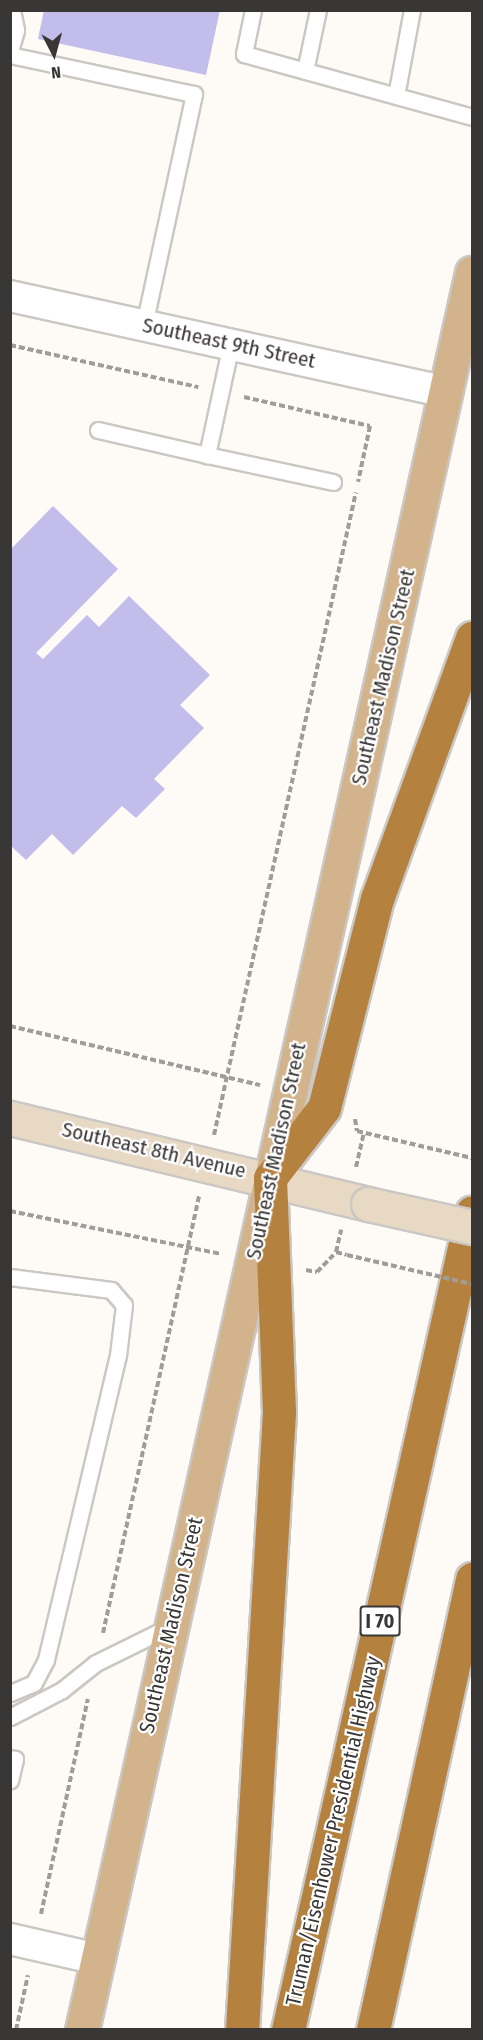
<!DOCTYPE html>
<html>
<head>
<meta charset="utf-8">
<style>
  body { margin:0 }
  #map { position:relative; width:483px; height:2040px; overflow:hidden; background:#fefaf6; font-family:"Fira Sans Condensed",sans-serif }
  div>[style] { position:absolute }
  .building>* { inset:0; background:#c3bdec }
  .path>* { height:4px; margin-top:-2px; transform-origin:0; background:repeating-linear-gradient(90deg,#9f9c9a 0 6px,transparent 0 9px) }
  .roads { filter:drop-shadow(2px 0 #cbc8c4) drop-shadow(-2px 0 #cbc8c4) drop-shadow(0 2px #cbc8c4) drop-shadow(0 -2px #cbc8c4) }
  .lane>* { height:15px; margin:-7.5px; padding:0 7.5px; transform-origin:7.5px; border-radius:7.5px; background:#fff }
  .street>* { height:30px; margin:-15px; padding:0 15px; transform-origin:15px; border-radius:15px; background:#fff }
  .secondary>* { height:33px; margin:-16.5px; padding:0 16.5px; transform-origin:16.5px; border-radius:16.5px; background:#e8d9c5 }
  .primary>* { height:33px; margin:-16.5px; padding:0 16.5px; transform-origin:16.5px; border-radius:16.5px; background:#d2b38c }
  .highway>* { height:33px; margin:-16.5px; padding:0 16.5px; transform-origin:16.5px; border-radius:16.5px; background:#b4813f }
  .path-bridge>* { height:4px; margin-top:-2px; transform-origin:0; background:repeating-linear-gradient(90deg,#9f9c9a 0 6px,transparent 0 9px) }
  .bridges { filter:drop-shadow(2px 0 #cbc8c4) drop-shadow(-2px 0 #cbc8c4) drop-shadow(0 2px #cbc8c4) drop-shadow(0 -2px #cbc8c4) }
  .secondary-bridge>* { height:33px; margin:-16.5px; padding:0 16.5px; transform-origin:16.5px; border-radius:16.5px; background:#e8d9c5 }
  span { translate:-50% -50%; white-space:nowrap; text-align:center; line-height:1.15; -webkit-text-stroke:4.5px #fff; paint-order:stroke }
  .shield-label span { padding:2px 4px; background:#fff; border:2px solid; border-radius:4px; -webkit-text-stroke-width:0 }
  .shield-label { font-size:20px; color:#393736; font-weight:700 }
  .street-label { font-size:21px; color:#393736 }
  .frame { position:absolute; inset:0; border:12px solid #393736; pointer-events:none }
  .north { position:absolute; left:24px; top:24px; width:60px; height:60px; -webkit-text-stroke:4px #fff; paint-order:stroke; rotate:174deg; font-size:16px; font-weight:700; line-height:24px; text-align:center; color:#393736 }
  .north::after { content:''; display:block; margin:auto; width:21px; height:27px; background:#393736; clip-path:polygon(50% 0,100% 100%,50% 72%,0 100%) }
</style>
</head>
<body>
<div id="map">
  <div class="building">
    <i style="clip-path:polygon(44px 10px,220px 10px,206px 75px,38px 39px)"></i>
    <i style="clip-path:polygon(53px 506px,118px 569px,36px 653px,43px 659px,87px 615px,99px 627px,129px 596px,210px 675px,180px 705px,204px 728px,154px 779px,165px 789px,136px 818px,122px 806px,73px 855px,52px 834px,26px 860px,10px 845px,10px 550px)"></i>
  </div>
  <div class="path">
    <i style="left:10px;top:345px;width:193px;rotate:12.6deg"></i>
    <i style="left:244px;top:397px;width:129px;rotate:13deg"></i>
    <i style="left:370px;top:426px;width:57px;rotate:102.1deg"></i>
    <i style="left:10px;top:1026px;width:257px;rotate:13.3deg"></i>
    <i style="left:355px;top:1119px;width:12px;rotate:81deg"></i>
    <i style="left:357px;top:1131px;width:118px;rotate:13.2deg"></i>
    <i style="left:214px;top:1135px;width:658px;rotate:-77.55deg"></i>
    <i style="left:356px;top:1167px;width:35px;rotate:-77deg"></i>
    <i style="left:10px;top:1211px;width:215px;rotate:11.5deg"></i>
    <i style="left:336px;top:1252px;width:23px;rotate:-77deg"></i>
    <i style="left:306px;top:1270px;width:11px;rotate:10deg"></i>
    <i style="left:317px;top:1272px;width:28px;rotate:-46deg"></i>
    <i style="left:336px;top:1252px;width:11px;rotate:15deg"></i>
    <i style="left:103px;top:1633px;width:448px;rotate:-77.6deg"></i>
    <i style="left:41px;top:1914px;width:220px;rotate:-77.7deg"></i>
    <i style="left:16px;top:2030px;width:56px;rotate:-77.7deg"></i>
  </div>
  <div class="roads">
    <div class="lane">
      <i style="left:253px;top:10px;width:45px;rotate:101.6deg"></i>
      <i style="left:244px;top:54px;width:237px;rotate:15.4deg"></i>
      <i style="left:10px;top:51px;width:22px;rotate:-74deg"></i>
      <i style="left:16px;top:30px;width:20px;rotate:-101deg"></i>
      <i style="left:10px;top:55px;width:188px;rotate:12deg"></i>
      <i style="left:194px;top:94px;width:236px;rotate:102.2deg"></i>
      <i style="left:305px;top:71px;width:62px;rotate:-78deg"></i>
      <i style="left:396px;top:96px;width:87px;rotate:-79.5deg"></i>
      <i style="left:231px;top:344px;width:114px;rotate:102.2deg"></i>
      <i style="left:207px;top:455px;width:129px;rotate:12.1deg"></i>
      <i style="left:98px;top:430px;width:112px;rotate:12.9deg"></i>
      <i style="left:10px;top:1277px;width:102px;rotate:7.3deg"></i>
      <i style="left:111px;top:1290px;width:20px;rotate:49deg"></i>
      <i style="left:124px;top:1305px;width:50px;rotate:96.8deg"></i>
      <i style="left:118px;top:1355px;width:313px;rotate:103.3deg"></i>
      <i style="left:46px;top:1660px;width:26px;rotate:118deg"></i>
      <i style="left:34px;top:1683px;width:26px;rotate:157deg"></i>
      <i style="left:10px;top:1717px;width:59px;rotate:-27.4deg"></i>
      <i style="left:62px;top:1690px;width:43px;rotate:-38.5deg"></i>
      <i style="left:96px;top:1663px;width:84px;rotate:-26.3deg"></i>
      <i style="left:10px;top:1758px;width:5px;rotate:11deg"></i>
      <i style="left:15px;top:1759px;width:22px;rotate:103deg"></i>
    </div>
    <div class="street">
      <i style="left:10px;top:296px;width:446px;rotate:12.4deg"></i>
      <i style="left:10px;top:1939px;width:89px;rotate:12.9deg"></i>
    </div>
    <div class="secondary">
      <i style="left:10px;top:1118px;width:368px;rotate:13.5deg"></i>
    </div>
    <div class="primary">
      <i style="left:82px;top:2030px;width:1800px;rotate:-77.49deg"></i>
    </div>
    <div class="highway">
      <i style="left:242px;top:2030px;width:619px;rotate:-86.57deg"></i>
      <i style="left:279px;top:1412px;width:234px;rotate:-92.2deg"></i>
      <i style="left:270px;top:1178px;width:88px;rotate:-52.4deg"></i>
      <i style="left:324px;top:1108px;width:216px;rotate:-75.8deg"></i>
      <i style="left:377px;top:899px;width:278px;rotate:-70deg"></i>
      <i style="left:288px;top:2030px;width:838px;rotate:-77.32deg"></i>
      <i style="left:373px;top:2030px;width:462px;rotate:-77.6deg"></i>
    </div>
  </div>
  <div class="path-bridge">
    <i style="left:347px;top:1255px;width:128px;rotate:13.1deg"></i>
  </div>
  <div class="bridges">
    <div class="secondary-bridge">
      <i style="left:368px;top:1204px;width:107px;rotate:12.5deg"></i>
    </div>
  </div>
  <div class="shield-label">
    <span style="left:380px;top:1621px">I 70</span>
  </div>
  <div class="street-label">
    <span style="left:229px;top:343px;rotate:12deg">Southeast 9th Street</span>
    <span style="left:383px;top:677px;rotate:-77deg">Southeast Madison Street</span>
    <span style="left:154px;top:1150px;rotate:13deg">Southeast 8th Avenue</span>
    <span style="left:276px;top:1151px;rotate:-78deg">Southeast Madison Street</span>
    <span style="left:171px;top:1625px;rotate:-77deg">Southeast Madison Street</span>
    <span style="left:333px;top:1831px;rotate:-77deg">Truman/Eisenhower Presidential Highway</span>
  </div>
  <div class="frame"></div>
  <div class="north">N</div>
</div>
</body>
</html>
